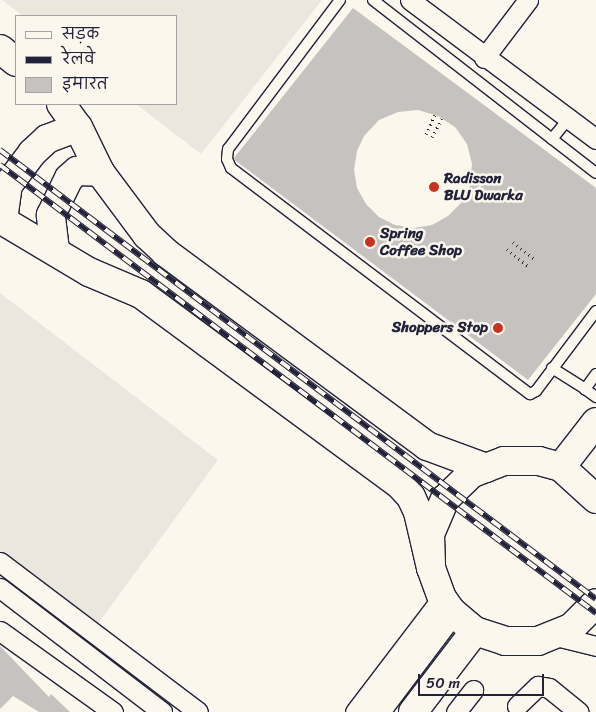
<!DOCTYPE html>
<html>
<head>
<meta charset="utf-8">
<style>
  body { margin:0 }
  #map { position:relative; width:596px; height:712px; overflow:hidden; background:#fbf7ec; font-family:Sriracha,"Playpen Sans Deva",sans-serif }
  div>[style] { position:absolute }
  .built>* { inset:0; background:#ebe7df }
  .building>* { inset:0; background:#c6c2c0 }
  .path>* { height:3px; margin-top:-1.5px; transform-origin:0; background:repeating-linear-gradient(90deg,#22223b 0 1px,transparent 0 5px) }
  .roads { filter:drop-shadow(1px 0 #22223b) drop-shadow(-1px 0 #22223b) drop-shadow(0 1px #22223b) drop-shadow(0 -1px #22223b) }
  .lane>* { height:10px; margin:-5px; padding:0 5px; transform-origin:5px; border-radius:5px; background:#fbf7ec }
  .street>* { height:19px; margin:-9.5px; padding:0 9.5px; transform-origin:9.5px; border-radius:9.5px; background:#fbf7ec }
  .secondary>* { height:28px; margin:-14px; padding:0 14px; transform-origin:14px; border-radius:14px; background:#fbf7ec }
  .rail>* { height:5.5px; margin-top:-2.75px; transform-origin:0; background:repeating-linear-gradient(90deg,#fbf7ec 0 11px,#22223b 0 22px); box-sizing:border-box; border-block:1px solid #22223b }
  .dots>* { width:14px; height:14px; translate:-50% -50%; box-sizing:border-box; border:2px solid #fbf7ec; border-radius:50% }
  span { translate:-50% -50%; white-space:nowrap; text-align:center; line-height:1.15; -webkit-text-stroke:5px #fbf7ec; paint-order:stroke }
  .poi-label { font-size:15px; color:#22223b; font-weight:700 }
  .left { translate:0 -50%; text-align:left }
  .right { translate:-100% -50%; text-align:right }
  .legend { position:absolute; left:15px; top:15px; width:162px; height:90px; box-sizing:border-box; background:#fbf7ec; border:1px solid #a4a2a5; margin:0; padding:6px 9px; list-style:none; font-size:15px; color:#22223b }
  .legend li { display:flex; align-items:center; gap:10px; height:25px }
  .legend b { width:25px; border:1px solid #a4a2a5 }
  .scale { position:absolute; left:418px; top:674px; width:126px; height:22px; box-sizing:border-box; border:2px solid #22223b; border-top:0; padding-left:6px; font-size:15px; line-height:18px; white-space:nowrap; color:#22223b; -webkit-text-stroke:4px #fbf7ec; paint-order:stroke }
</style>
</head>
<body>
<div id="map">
  <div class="built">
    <i style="clip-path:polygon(2px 0,322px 0,201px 154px,136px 104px,176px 104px,176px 16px,23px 16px)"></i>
    <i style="clip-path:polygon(0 293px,218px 460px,83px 644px,0 581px)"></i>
  </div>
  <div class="building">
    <i style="clip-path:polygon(evenodd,353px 8px,596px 188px,596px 294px,528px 380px,236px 161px,234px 158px,353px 8px,418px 110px,438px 116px,455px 127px,467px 144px,472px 164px,470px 185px,461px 203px,448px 216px,432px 225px,414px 228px,395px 225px,379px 217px,366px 204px,357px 188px,354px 170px,357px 151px,364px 136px,379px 120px,398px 112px,418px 110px)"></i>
    <i style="clip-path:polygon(0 646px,49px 697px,51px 694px,70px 712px,39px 712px,13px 696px,0 709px)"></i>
  </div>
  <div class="path">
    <i style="left:426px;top:134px;width:21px;rotate:-65deg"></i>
    <i style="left:432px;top:137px;width:21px;rotate:-62deg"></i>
    <i style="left:513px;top:242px;width:29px;rotate:38deg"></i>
    <i style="left:507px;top:249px;width:28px;rotate:39deg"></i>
  </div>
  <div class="roads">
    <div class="lane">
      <i style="left:340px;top:0;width:186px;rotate:126.9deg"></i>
      <i style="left:228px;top:149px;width:10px;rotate:96deg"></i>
      <i style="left:227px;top:159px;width:10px;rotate:66deg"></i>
      <i style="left:231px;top:168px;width:375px;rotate:37.1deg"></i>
      <i style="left:530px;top:394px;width:7px;rotate:-27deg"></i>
      <i style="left:536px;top:391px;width:100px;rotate:-53.1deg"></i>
      <i style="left:373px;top:0;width:282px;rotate:37.8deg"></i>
      <i style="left:552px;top:139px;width:26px;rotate:-51deg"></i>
      <i style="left:552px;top:368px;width:39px;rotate:32deg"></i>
      <i style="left:596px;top:374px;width:19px;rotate:126deg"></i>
      <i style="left:585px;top:389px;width:14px;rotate:36deg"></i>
    </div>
    <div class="street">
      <i style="left:410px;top:0;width:232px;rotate:36.8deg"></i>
      <i style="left:484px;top:58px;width:73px;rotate:-52.8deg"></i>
      <i style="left:0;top:562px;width:248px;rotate:37.1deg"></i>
      <i style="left:0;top:588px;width:204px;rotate:37.4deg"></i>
      <i style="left:0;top:631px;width:139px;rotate:35.6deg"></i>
      <i style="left:552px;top:635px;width:45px;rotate:14deg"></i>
      <i style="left:517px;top:706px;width:29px;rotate:-44deg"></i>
      <i style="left:538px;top:686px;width:11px;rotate:10deg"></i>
      <i style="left:549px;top:688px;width:38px;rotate:39deg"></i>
      <i style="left:355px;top:712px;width:143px;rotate:-52.7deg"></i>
      <i style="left:456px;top:712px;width:28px;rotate:-52deg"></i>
    </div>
    <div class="secondary">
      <i style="left:0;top:49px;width:21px;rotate:39deg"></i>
      <i style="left:61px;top:104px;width:29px;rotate:54deg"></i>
      <i style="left:78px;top:127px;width:50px;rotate:63.9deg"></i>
      <i style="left:100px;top:172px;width:79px;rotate:53.3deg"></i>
      <i style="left:147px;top:235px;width:25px;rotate:43deg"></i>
      <i style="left:165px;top:252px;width:326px;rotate:36.5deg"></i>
      <i style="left:427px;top:446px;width:63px;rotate:20.4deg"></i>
      <i style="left:0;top:219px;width:104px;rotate:30.8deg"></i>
      <i style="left:89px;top:272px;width:56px;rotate:22.9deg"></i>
      <i style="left:141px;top:294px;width:322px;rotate:36.4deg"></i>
      <i style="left:400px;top:485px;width:16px;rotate:47deg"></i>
      <i style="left:411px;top:497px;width:17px;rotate:65deg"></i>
      <i style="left:418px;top:512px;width:57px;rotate:76.9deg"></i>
      <i style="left:3px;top:220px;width:35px;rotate:-82deg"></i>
      <i style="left:8px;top:185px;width:40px;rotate:-53deg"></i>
      <i style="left:32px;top:153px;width:21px;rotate:-43deg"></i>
      <i style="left:47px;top:139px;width:33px;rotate:-21deg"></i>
      <i style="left:55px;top:250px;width:35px;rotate:-97deg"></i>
      <i style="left:51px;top:215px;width:41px;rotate:-64.1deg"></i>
      <i style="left:69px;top:178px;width:11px;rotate:-41deg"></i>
      <i style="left:77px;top:171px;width:23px;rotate:2deg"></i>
      <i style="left:561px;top:467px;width:57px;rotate:-52.1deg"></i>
      <i style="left:596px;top:499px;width:47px;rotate:-137.6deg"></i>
      <i style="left:561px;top:467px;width:23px;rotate:-165deg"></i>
      <i style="left:539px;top:461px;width:35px;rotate:180deg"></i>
      <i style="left:504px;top:461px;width:34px;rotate:159deg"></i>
      <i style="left:472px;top:473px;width:37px;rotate:136deg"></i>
      <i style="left:445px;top:499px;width:39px;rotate:113deg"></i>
      <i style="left:430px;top:535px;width:33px;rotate:88deg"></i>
      <i style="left:431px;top:568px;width:32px;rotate:70deg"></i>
      <i style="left:442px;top:598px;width:16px;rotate:55deg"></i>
      <i style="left:451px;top:611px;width:31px;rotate:40deg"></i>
      <i style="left:475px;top:631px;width:32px;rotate:18deg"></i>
      <i style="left:505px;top:641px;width:33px"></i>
      <i style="left:538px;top:641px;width:35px;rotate:-22deg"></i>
      <i style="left:571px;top:628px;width:35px;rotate:-45deg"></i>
      <i style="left:375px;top:712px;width:126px;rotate:-53deg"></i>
      <i style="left:413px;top:712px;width:102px;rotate:-52.6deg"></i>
    </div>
  </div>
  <div class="rail">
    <i style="left:0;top:150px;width:746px;rotate:36.99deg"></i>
    <i style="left:0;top:165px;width:746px;rotate:36.93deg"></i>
  </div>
  <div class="dots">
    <i style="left:434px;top:187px;background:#c8321e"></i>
    <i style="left:370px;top:242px;background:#c8321e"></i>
    <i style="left:498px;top:328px;background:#c8321e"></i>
  </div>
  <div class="poi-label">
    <span class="left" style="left:444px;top:187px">Radisson<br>BLU Dwarka</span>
    <span class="left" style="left:380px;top:242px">Spring<br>Coffee Shop</span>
    <span class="right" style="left:488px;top:328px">Shoppers Stop</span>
  </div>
  <ul class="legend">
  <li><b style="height:6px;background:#fbf7ec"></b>सड़क</li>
  <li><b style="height:6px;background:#22223b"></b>रेलवे</li>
  <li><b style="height:14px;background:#c6c2c0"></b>इमारत</li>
  </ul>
  <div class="scale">50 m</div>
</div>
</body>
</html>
